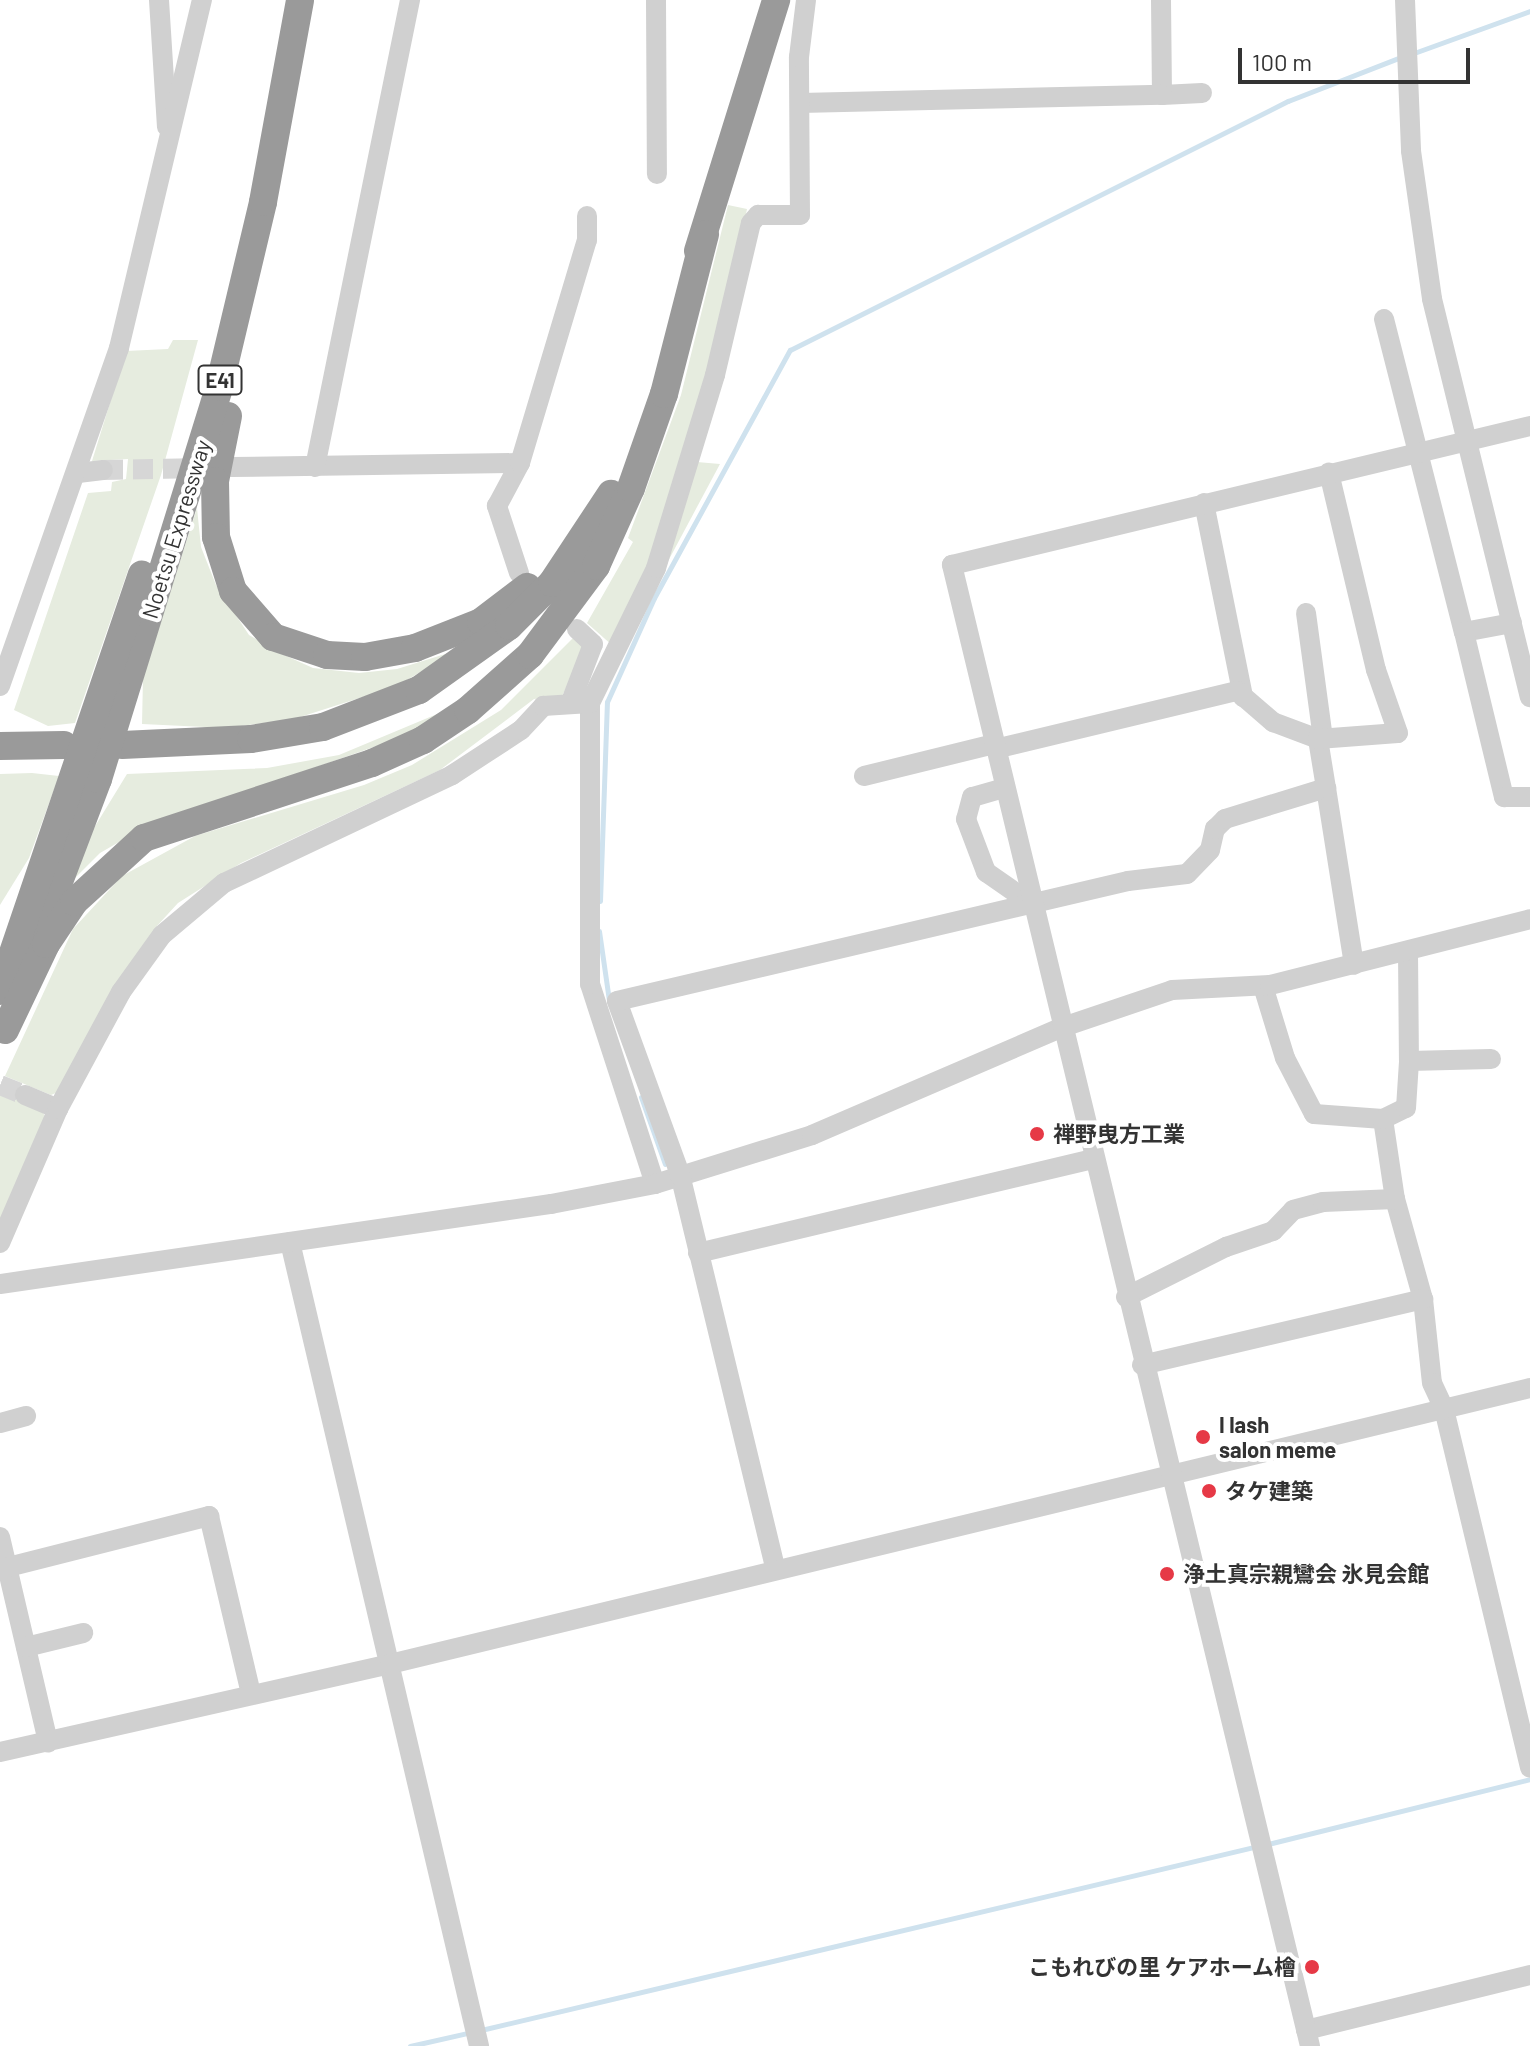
<!DOCTYPE html>
<html>
<head>
<meta charset="utf-8">
<style>
  body { margin:0 }
  #map { position:relative; width:1530px; height:2046px; overflow:hidden; background:#fff; font-family:Barlow,"Noto Sans JP",sans-serif }
  div>[style] { position:absolute }
  .green>* { inset:0; background:#e6ecdf }
  .stream>* { height:5px; margin:-2.5px; padding:0 2.5px; transform-origin:2.5px; border-radius:2.5px; background:#cfe2ee }
  .minor-tunnel>* { height:20px; margin-top:-10px; transform-origin:0; background:repeating-linear-gradient(90deg,#d6d6d6 0 20px,transparent 0 30px) }
  .minor>* { height:20px; margin:-10px; padding:0 10px; transform-origin:10px; border-radius:10px; background:#d0d0d0 }
  .highway>* { height:28px; margin:-14px; padding:0 14px; transform-origin:14px; border-radius:14px; background:#9a9a9a }
  .dots>* { width:22px; height:22px; translate:-50% -50%; box-sizing:border-box; border:4px solid #fff; border-radius:50% }
  span { translate:-50% -50%; white-space:nowrap; text-align:center; line-height:1.15; -webkit-text-stroke:8px #fff; paint-order:stroke }
  .shield-label span { padding:2px 6px; background:#fff; border:2px solid; border-radius:6px; -webkit-text-stroke-width:0 }
  .shield-label { font-size:20px; color:#333; font-weight:700 }
  .street-label { font-size:22px; color:#333 }
  .poi-label { font-size:22px; color:#333; font-weight:700 }
  .left { translate:0 -50%; text-align:left }
  .right { translate:-100% -50%; text-align:right }
  .scale { position:absolute; left:1238px; top:48px; width:232px; height:36px; box-sizing:border-box; border:4px solid #333; border-top:0; padding-left:10px; font-size:24px; line-height:28px; white-space:nowrap; color:#333; -webkit-text-stroke:6px #fff; paint-order:stroke }
</style>
</head>
<body>
<div id="map">
  <div class="green">
    <i style="clip-path:polygon(728px 205px,747px 209px,721px 333px,648px 568px,613px 646px,587px 623px,633px 542px,628px 538px,681px 395px)"></i>
    <i style="clip-path:polygon(173px 340px,198px 340px,161px 475px,75px 723px,48px 726px,14px 710px,88px 493px,111px 491px,112px 482px,126px 479px,128px 459px,92px 461px,126px 351px,168px 349px)"></i>
    <i style="clip-path:polygon(697px 462px,720px 464px,666px 565px)"></i>
    <i style="clip-path:polygon(197px 508px,201px 547px,216px 585px,249px 635px,282px 654px,313px 668px,359px 673px,397px 669px,455px 651px,397px 686px,294px 719px,226px 728px,142px 724px,143px 678px)"></i>
    <i style="clip-path:polygon(576px 635px,587px 647px,562px 696px,534px 699px,440px 770px,241px 863px,178px 903px,156px 927px,63px 1090px,51px 1095px,5px 1076px,73px 929px,122px 876px,195px 836px,364px 785px,412px 765px,501px 710px)"></i>
    <i style="clip-path:polygon(461px 704px,408px 735px,145px 827px,100px 853px,71px 882px,86px 841px,127px 774px,267px 768px,339px 755px)"></i>
    <i style="clip-path:polygon(32px 773px,59px 776px,29px 858px,0 905px,0 774px)"></i>
    <i style="clip-path:polygon(0 1094px,41px 1108px,47px 1121px,0 1223px)"></i>
  </div>
  <div class="stream">
    <i style="left:1414px;top:53px;width:123px;rotate:-19.9deg"></i>
    <i style="left:600px;top:901px;width:199px;rotate:-88deg"></i>
    <i style="left:607px;top:702px;width:114px;rotate:-65.7deg"></i>
    <i style="left:654px;top:598px;width:283px;rotate:-61.3deg"></i>
    <i style="left:790px;top:350px;width:557px;rotate:-26.57deg"></i>
    <i style="left:1288px;top:101px;width:121px;rotate:-21.3deg"></i>
    <i style="left:599px;top:931px;width:70px;rotate:81.8deg"></i>
    <i style="left:641px;top:1097px;width:71px;rotate:70.3deg"></i>
    <i style="left:1268px;top:1844px;width:270px;rotate:-13.9deg"></i>
    <i style="left:481px;top:2030px;width:798px;rotate:-13.32deg"></i>
    <i style="left:410px;top:2046px;width:64px;rotate:-12.7deg"></i>
  </div>
  <div class="minor-tunnel">
    <i style="left:103px;top:470px;width:100px;rotate:-1.1deg"></i>
    <i style="left:0;top:1085px;width:27px;rotate:22deg"></i>
  </div>
  <div class="minor">
    <i style="left:159px;top:0;width:127px;rotate:86.4deg"></i>
    <i style="left:656px;top:0;width:174px;rotate:89.7deg"></i>
    <i style="left:1161px;top:0;width:95px;rotate:89.4deg"></i>
    <i style="left:1162px;top:95px;width:40px;rotate:-2.9deg"></i>
    <i style="left:1405px;top:0;width:151px;rotate:87.7deg"></i>
    <i style="left:1411px;top:151px;width:149px;rotate:81.9deg"></i>
    <i style="left:1432px;top:299px;width:410px;rotate:76.2deg"></i>
    <i style="left:800px;top:103px;width:362px;rotate:-1.3deg"></i>
    <i style="left:1384px;top:319px;width:323px;rotate:75.7deg"></i>
    <i style="left:231px;top:467px;width:289px;rotate:-0.8deg"></i>
    <i style="left:315px;top:467px;width:477px;rotate:-78.5deg"></i>
    <i style="left:78px;top:473px;width:25px;rotate:-7deg"></i>
    <i style="left:1204px;top:503px;width:198px;rotate:78.6deg"></i>
    <i style="left:519px;top:573px;width:71px;rotate:-108.2deg"></i>
    <i style="left:497px;top:506px;width:49px;rotate:-61.9deg"></i>
    <i style="left:520px;top:463px;width:233px;rotate:-73.3deg"></i>
    <i style="left:587px;top:240px;width:24px;rotate:-90deg"></i>
    <i style="left:1306px;top:613px;width:127px;rotate:82.3deg"></i>
    <i style="left:1512px;top:623px;width:49px;rotate:169.4deg"></i>
    <i style="left:1464px;top:632px;width:170px;rotate:76.4deg"></i>
    <i style="left:1504px;top:797px;width:26px"></i>
    <i style="left:0;top:686px;width:358px;rotate:-70.6deg"></i>
    <i style="left:119px;top:348px;width:358px;rotate:-76.6deg"></i>
    <i style="left:570px;top:704px;width:64px;rotate:-69deg"></i>
    <i style="left:593px;top:644px;width:22px;rotate:-137deg"></i>
    <i style="left:995px;top:749px;width:249px;rotate:-13.5deg"></i>
    <i style="left:1237px;top:691px;width:48px;rotate:40.7deg"></i>
    <i style="left:1273px;top:722px;width:48px;rotate:20.7deg"></i>
    <i style="left:864px;top:776px;width:134px;rotate:-13.8deg"></i>
    <i style="left:1004px;top:788px;width:33px;rotate:164deg"></i>
    <i style="left:972px;top:797px;width:23px;rotate:105deg"></i>
    <i style="left:966px;top:819px;width:57px;rotate:69.3deg"></i>
    <i style="left:986px;top:872px;width:56px;rotate:34.8deg"></i>
    <i style="left:1326px;top:788px;width:179px;rotate:81deg"></i>
    <i style="left:1408px;top:952px;width:109px;rotate:89.5deg"></i>
    <i style="left:1263px;top:986px;width:75px;rotate:73deg"></i>
    <i style="left:1285px;top:1058px;width:63px;rotate:62.6deg"></i>
    <i style="left:1314px;top:1114px;width:69px;rotate:4.1deg"></i>
    <i style="left:1383px;top:1119px;width:81px;rotate:81.5deg"></i>
    <i style="left:1395px;top:1199px;width:104px;rotate:74.4deg"></i>
    <i style="left:1423px;top:1299px;width:84px;rotate:83.9deg"></i>
    <i style="left:1432px;top:1383px;width:29px;rotate:65deg"></i>
    <i style="left:1444px;top:1409px;width:369px;rotate:76.5deg"></i>
    <i style="left:25px;top:1095px;width:36px;rotate:23deg"></i>
    <i style="left:1383px;top:1119px;width:25px;rotate:-26deg"></i>
    <i style="left:1406px;top:1108px;width:47px;rotate:-86.3deg"></i>
    <i style="left:1409px;top:1061px;width:82px;rotate:-1.4deg"></i>
    <i style="left:655px;top:1184px;width:210px;rotate:-108deg"></i>
    <i style="left:590px;top:984px;width:281px;rotate:-90deg"></i>
    <i style="left:590px;top:703px;width:150px;rotate:-63.9deg"></i>
    <i style="left:656px;top:568px;width:202px;rotate:-73deg"></i>
    <i style="left:715px;top:375px;width:156px;rotate:-76.7deg"></i>
    <i style="left:751px;top:223px;width:11px;rotate:-49deg"></i>
    <i style="left:758px;top:215px;width:42px"></i>
    <i style="left:800px;top:215px;width:158px;rotate:-90.4deg"></i>
    <i style="left:799px;top:57px;width:57px;rotate:-83deg"></i>
    <i style="left:290px;top:1242px;width:826px;rotate:76.77deg"></i>
    <i style="left:0;top:1243px;width:146px;rotate:-66.6deg"></i>
    <i style="left:58px;top:1109px;width:133px;rotate:-61.7deg"></i>
    <i style="left:121px;top:992px;width:70px;rotate:-54.3deg"></i>
    <i style="left:162px;top:935px;width:81px;rotate:-40deg"></i>
    <i style="left:224px;top:883px;width:252px;rotate:-25.3deg"></i>
    <i style="left:452px;top:775px;width:82px;rotate:-33.1deg"></i>
    <i style="left:521px;top:730px;width:33px;rotate:-47deg"></i>
    <i style="left:543px;top:706px;width:47px;rotate:-3.7deg"></i>
    <i style="left:698px;top:1253px;width:407px;rotate:-13.4deg"></i>
    <i style="left:0;top:1284px;width:557px;rotate:-8.26deg"></i>
    <i style="left:551px;top:1204px;width:106px;rotate:-10.9deg"></i>
    <i style="left:655px;top:1184px;width:164px;rotate:-17.3deg"></i>
    <i style="left:812px;top:1135px;width:273px;rotate:-23.3deg"></i>
    <i style="left:1063px;top:1027px;width:115px;rotate:-18.7deg"></i>
    <i style="left:1172px;top:990px;width:98px;rotate:-2.9deg"></i>
    <i style="left:1270px;top:985px;width:268px;rotate:-14.2deg"></i>
    <i style="left:1126px;top:1297px;width:112px;rotate:-26.6deg"></i>
    <i style="left:1226px;top:1247px;width:50px;rotate:-18.8deg"></i>
    <i style="left:1273px;top:1231px;width:29px;rotate:-46deg"></i>
    <i style="left:1293px;top:1210px;width:31px;rotate:-15deg"></i>
    <i style="left:1323px;top:1202px;width:72px;rotate:-2.4deg"></i>
    <i style="left:1142px;top:1365px;width:289px;rotate:-13.2deg"></i>
    <i style="left:0;top:1423px;width:27px;rotate:-15deg"></i>
    <i style="left:0;top:1537px;width:211px;rotate:76.8deg"></i>
    <i style="left:775px;top:1567px;width:401px;rotate:-103.6deg"></i>
    <i style="left:681px;top:1177px;width:187px;rotate:-110deg"></i>
    <i style="left:617px;top:1001px;width:525px;rotate:-13.22deg"></i>
    <i style="left:1128px;top:881px;width:59px;rotate:-6.8deg"></i>
    <i style="left:1187px;top:874px;width:33px;rotate:-46deg"></i>
    <i style="left:1210px;top:850px;width:22px;rotate:-77deg"></i>
    <i style="left:1215px;top:829px;width:14px;rotate:-45deg"></i>
    <i style="left:1225px;top:819px;width:106px;rotate:-17.1deg"></i>
    <i style="left:1326px;top:788px;width:50px;rotate:-99.3deg"></i>
    <i style="left:1318px;top:739px;width:80px;rotate:-4.3deg"></i>
    <i style="left:1398px;top:733px;width:67px;rotate:-109.2deg"></i>
    <i style="left:1376px;top:670px;width:203px;rotate:-103.4deg"></i>
    <i style="left:0;top:1569px;width:216px;rotate:-14.2deg"></i>
    <i style="left:209px;top:1516px;width:183px;rotate:76.7deg"></i>
    <i style="left:26px;top:1647px;width:59px;rotate:-13.8deg"></i>
    <i style="left:0;top:1752px;width:400px;rotate:-12.7deg"></i>
    <i style="left:390px;top:1664px;width:1173px;rotate:-13.61deg"></i>
    <i style="left:1306px;top:2030px;width:231px;rotate:-13.8deg"></i>
    <i style="left:1310px;top:2046px;width:1524px;rotate:-103.59deg"></i>
    <i style="left:952px;top:565px;width:594px;rotate:-13.52deg"></i>
  </div>
  <div class="highway">
    <i style="left:698px;top:251px;width:263px;rotate:-72.7deg"></i>
    <i style="left:228px;top:416px;width:66px;rotate:101.3deg"></i>
    <i style="left:215px;top:481px;width:56px;rotate:89deg"></i>
    <i style="left:216px;top:537px;width:57px;rotate:72.5deg"></i>
    <i style="left:233px;top:591px;width:61px;rotate:49deg"></i>
    <i style="left:273px;top:637px;width:57px;rotate:18.4deg"></i>
    <i style="left:327px;top:655px;width:38px;rotate:3deg"></i>
    <i style="left:365px;top:657px;width:51px;rotate:-10.2deg"></i>
    <i style="left:415px;top:648px;width:71px;rotate:-21.5deg"></i>
    <i style="left:481px;top:622px;width:58px;rotate:-37.3deg"></i>
    <i style="left:122px;top:745px;width:129px;rotate:-2.7deg"></i>
    <i style="left:251px;top:739px;width:73px;rotate:-9.5deg"></i>
    <i style="left:323px;top:727px;width:103px;rotate:-21.1deg"></i>
    <i style="left:419px;top:690px;width:110px;rotate:-35.4deg"></i>
    <i style="left:509px;top:626px;width:61px;rotate:-45deg"></i>
    <i style="left:552px;top:583px;width:107px;rotate:-56.5deg"></i>
    <i style="left:0;top:746px;width:64px;rotate:-0.9deg"></i>
    <i style="left:38px;top:937px;width:169px;rotate:-69.2deg"></i>
    <i style="left:98px;top:779px;width:410px;rotate:-72.8deg"></i>
    <i style="left:219px;top:387px;width:190px;rotate:-76.6deg"></i>
    <i style="left:263px;top:202px;width:205px;rotate:-79.6deg"></i>
    <i style="left:0;top:991px;width:440px;rotate:-71.2deg"></i>
    <i style="left:5px;top:1030px;width:95px;rotate:-64.5deg"></i>
    <i style="left:46px;top:944px;width:50px;rotate:-56.3deg"></i>
    <i style="left:74px;top:902px;width:95px;rotate:-42.4deg"></i>
    <i style="left:144px;top:838px;width:240px;rotate:-18.2deg"></i>
    <i style="left:372px;top:763px;width:56px;rotate:-24.3deg"></i>
    <i style="left:423px;top:740px;width:54px;rotate:-33.7deg"></i>
    <i style="left:468px;top:710px;width:83px;rotate:-41.6deg"></i>
    <i style="left:530px;top:655px;width:111px;rotate:-53.4deg"></i>
    <i style="left:596px;top:566px;width:85px;rotate:-65.8deg"></i>
    <i style="left:631px;top:488px;width:100px;rotate:-70.7deg"></i>
    <i style="left:664px;top:394px;width:165px;rotate:-75.6deg"></i>
  </div>
  <div class="dots">
    <i style="left:1037px;top:1134px;background:#e63946"></i>
    <i style="left:1203px;top:1437px;background:#e63946"></i>
    <i style="left:1209px;top:1491px;background:#e63946"></i>
    <i style="left:1167px;top:1574px;background:#e63946"></i>
    <i style="left:1312px;top:1967px;background:#e63946"></i>
  </div>
  <div class="shield-label">
    <span style="left:220px;top:380px">E41</span>
  </div>
  <div class="street-label">
    <span style="left:176px;top:529px;rotate:-73deg">Noetsu Expressway</span>
  </div>
  <div class="poi-label">
    <span class="left" style="left:1053px;top:1134px">禅野曳方工業</span>
    <span class="left" style="left:1219px;top:1437px">I lash<br>salon meme</span>
    <span class="left" style="left:1225px;top:1491px">タケ建築</span>
    <span class="left" style="left:1183px;top:1574px">浄土真宗親鸞会 氷見会館</span>
    <span class="right" style="left:1296px;top:1967px">こもれびの里 ケアホーム檜</span>
  </div>
  <div class="scale">100 m</div>
</div>
</body>
</html>
